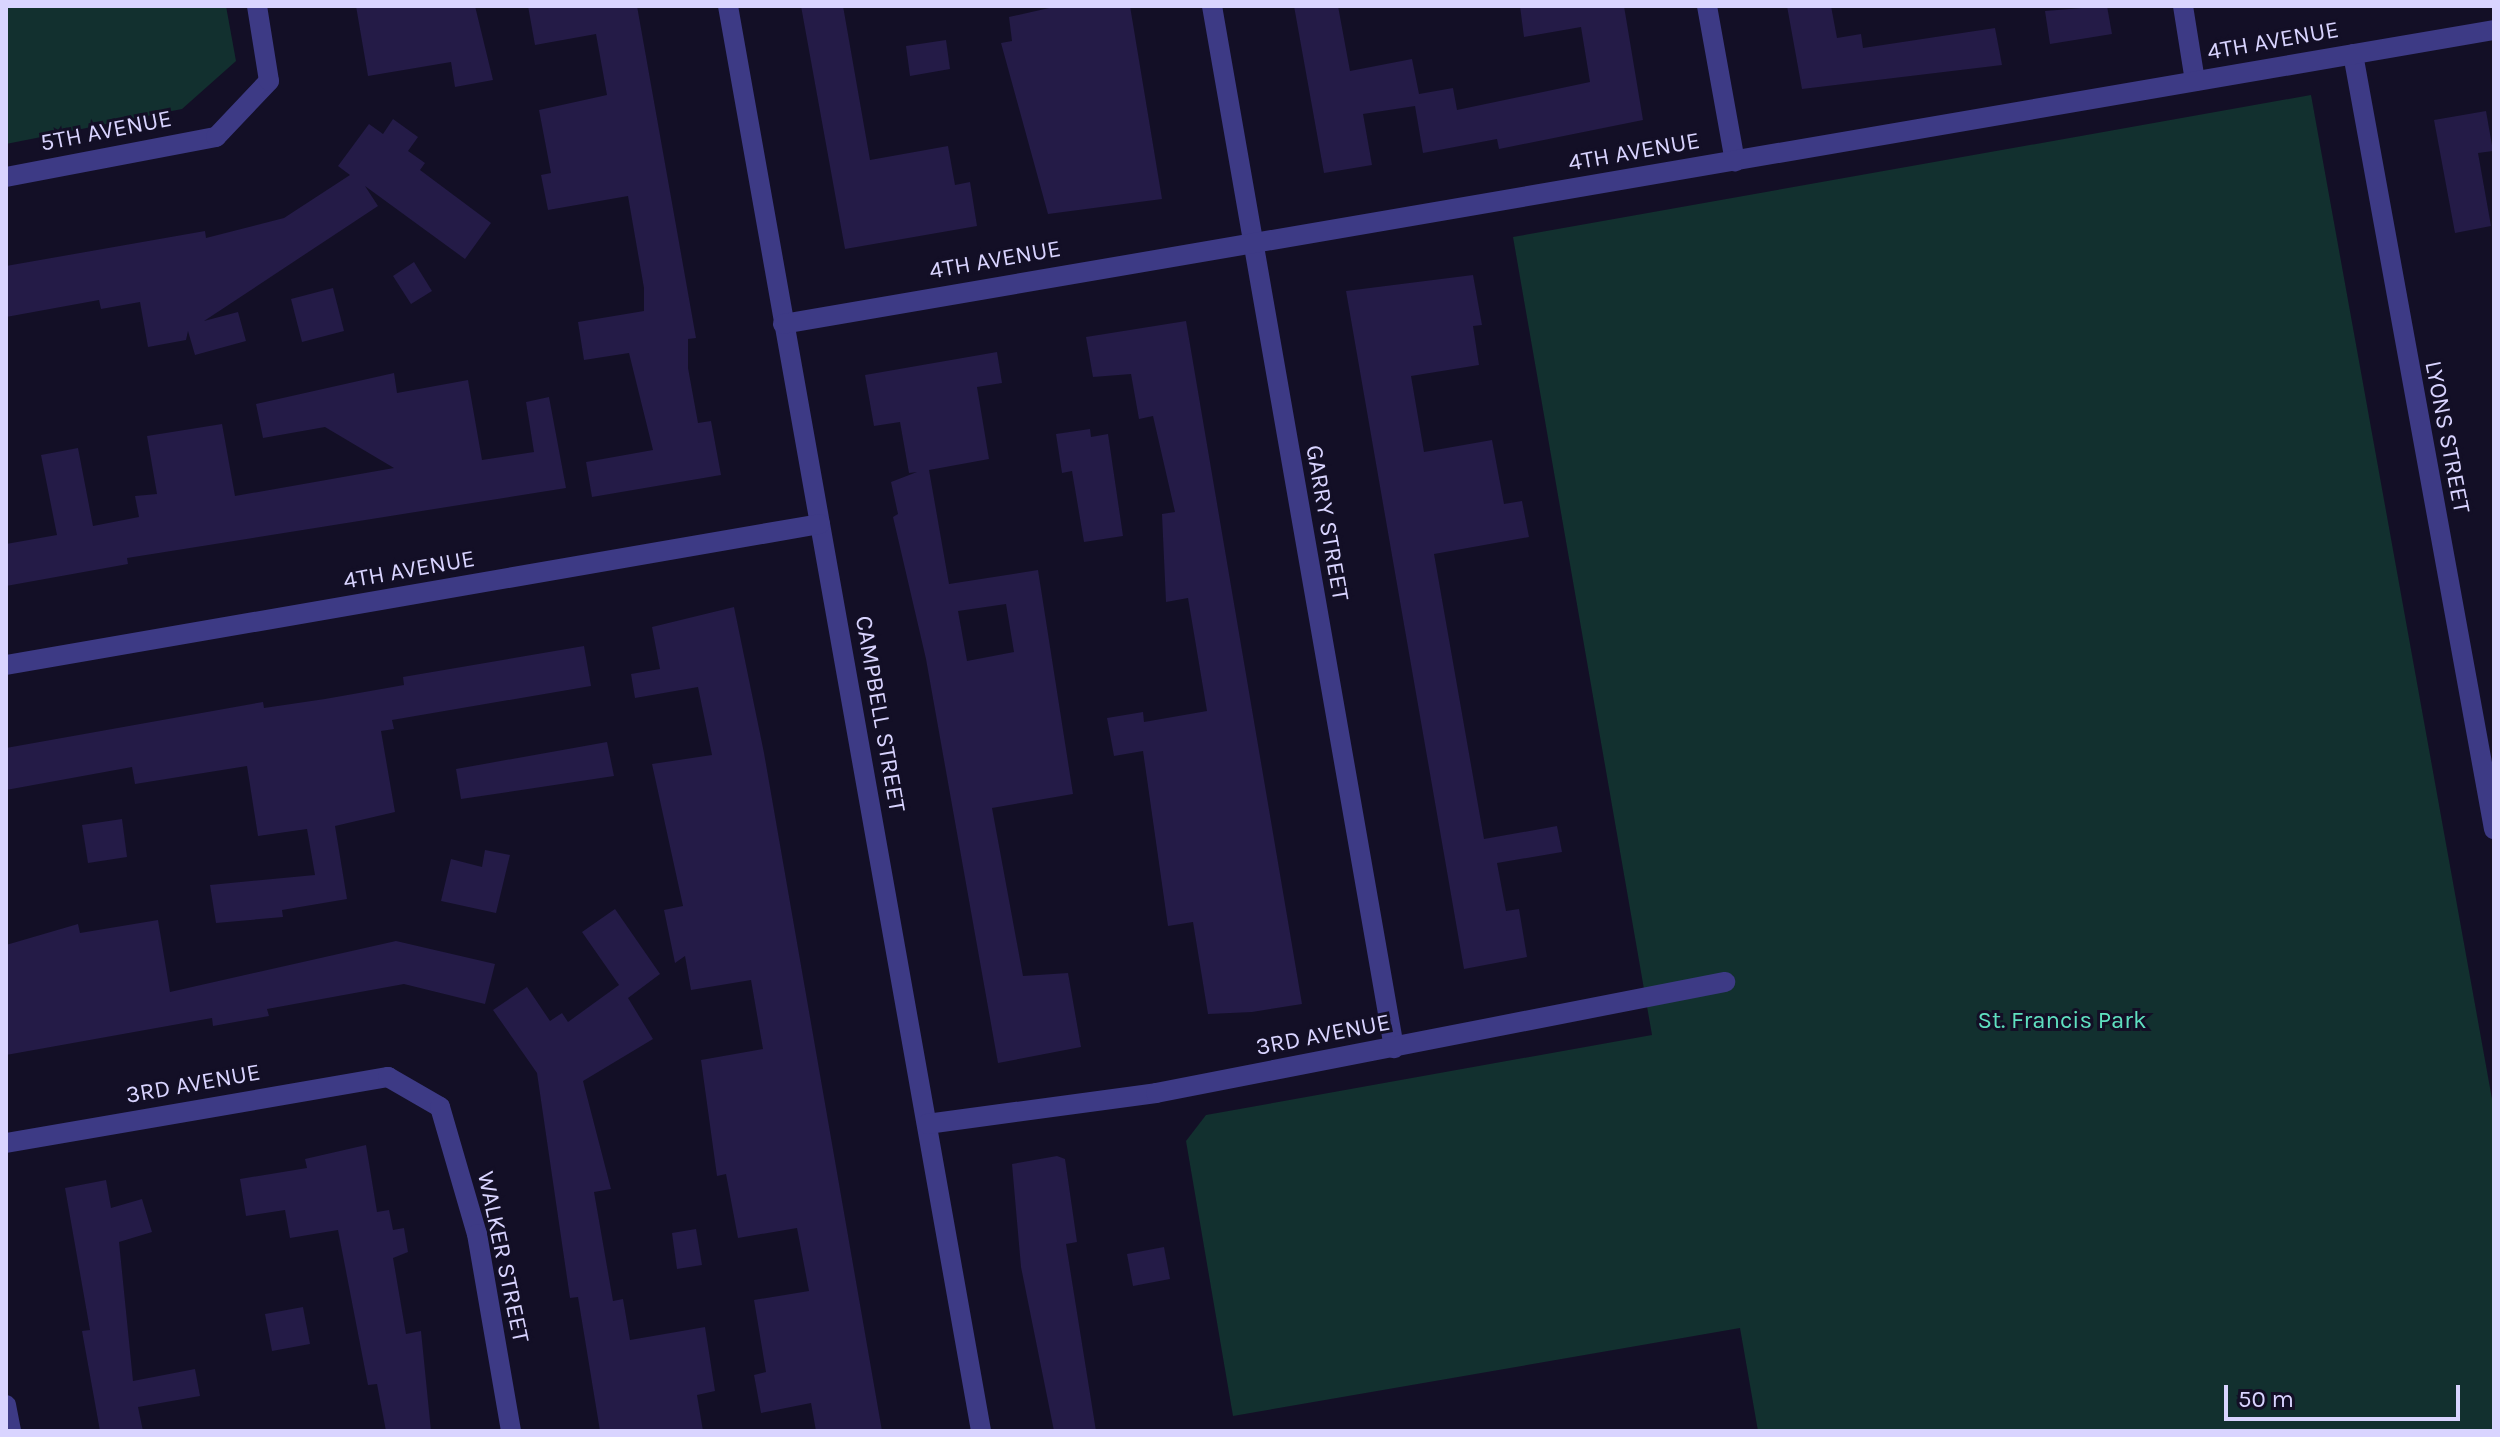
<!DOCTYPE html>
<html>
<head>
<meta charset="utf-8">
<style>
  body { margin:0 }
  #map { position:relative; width:2500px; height:1437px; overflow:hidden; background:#130f26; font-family:Karla,sans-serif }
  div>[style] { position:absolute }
  .green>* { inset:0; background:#12302f }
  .building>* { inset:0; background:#241b47 }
  .minor>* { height:20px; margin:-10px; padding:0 10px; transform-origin:10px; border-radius:10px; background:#3d3a85 }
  span { translate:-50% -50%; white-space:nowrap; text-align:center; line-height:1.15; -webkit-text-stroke:6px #130f26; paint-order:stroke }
  .street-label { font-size:24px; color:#d9d4ff }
  .park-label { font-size:24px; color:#5fe0c0 }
  .frame { position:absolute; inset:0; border:8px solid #d9d4ff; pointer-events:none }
  .scale { position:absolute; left:2224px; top:1385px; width:236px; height:36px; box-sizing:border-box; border:4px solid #d9d4ff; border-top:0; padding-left:10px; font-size:24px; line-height:28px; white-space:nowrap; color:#d9d4ff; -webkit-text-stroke:6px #130f26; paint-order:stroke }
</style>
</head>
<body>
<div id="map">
  <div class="green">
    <i style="clip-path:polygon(6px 6px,226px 6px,236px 61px,182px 109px,6px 144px)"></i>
    <i style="clip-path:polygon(2311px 95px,2494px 1110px,2494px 1431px,1758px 1431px,1740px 1328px,1233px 1416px,1186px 1141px,1206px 1115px,1652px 1035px,1513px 237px)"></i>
  </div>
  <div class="building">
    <i style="clip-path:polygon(356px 6px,475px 6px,493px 80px,455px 87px,451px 62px,368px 76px)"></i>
    <i style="clip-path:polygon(528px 6px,637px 6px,696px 338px,688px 339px,688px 368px,698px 423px,711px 421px,721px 475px,592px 497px,586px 462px,653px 450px,629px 353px,584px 360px,578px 322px,644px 311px,644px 288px,628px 196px,548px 210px,541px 175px,551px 173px,539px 110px,607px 95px,596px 34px,535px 45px)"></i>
    <i style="clip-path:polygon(801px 6px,843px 6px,870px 160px,948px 146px,955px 185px,970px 182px,977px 226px,845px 249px)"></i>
    <i style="clip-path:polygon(1058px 6px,1130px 6px,1162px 199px,1048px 214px,1001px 43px,1012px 41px,1009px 17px)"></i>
    <i style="clip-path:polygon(1294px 6px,1338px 6px,1350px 71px,1412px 59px,1419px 94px,1453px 88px,1457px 110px,1590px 82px,1581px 27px,1524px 37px,1520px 6px,1624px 6px,1643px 120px,1499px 149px,1497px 139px,1423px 153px,1415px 106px,1363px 114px,1372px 165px,1324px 173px)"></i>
    <i style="clip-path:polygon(1787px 6px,1831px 6px,1837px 38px,1861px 34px,1863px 48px,1995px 28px,2002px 65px,1802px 89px)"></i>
    <i style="clip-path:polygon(2107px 6px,2112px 34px,2050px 44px,2045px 11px)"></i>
    <i style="clip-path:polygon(946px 40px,950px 69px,910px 76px,906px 46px)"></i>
    <i style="clip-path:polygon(2486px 111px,2493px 151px,2478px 153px,2491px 226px,2455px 233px,2434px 120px)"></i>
    <i style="clip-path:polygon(393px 119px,418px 137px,408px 151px,425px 163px,420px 170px,491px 223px,465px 259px,365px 186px,378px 206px,204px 321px,238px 312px,246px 341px,195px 355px,188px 331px,186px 340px,148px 347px,140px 302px,101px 309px,99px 300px,6px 317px,6px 266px,205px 231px,206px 238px,284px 218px,350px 175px,338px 166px,369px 124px,383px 134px)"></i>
    <i style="clip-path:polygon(414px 262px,432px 291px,411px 304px,393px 276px)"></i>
    <i style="clip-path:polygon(1473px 275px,1482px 325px,1473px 326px,1479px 365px,1411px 376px,1424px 452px,1492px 440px,1504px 504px,1522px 501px,1529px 537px,1434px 554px,1484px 839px,1557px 826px,1562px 852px,1497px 863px,1506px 911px,1519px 909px,1527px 957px,1464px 969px,1346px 291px)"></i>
    <i style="clip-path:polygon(333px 288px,344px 331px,302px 342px,291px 299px)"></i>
    <i style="clip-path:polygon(1186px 321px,1302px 1004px,1252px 1012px,1208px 1014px,1193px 922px,1168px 926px,1143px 751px,1114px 756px,1107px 718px,1143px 712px,1144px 722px,1207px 711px,1188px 598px,1166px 602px,1162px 514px,1175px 512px,1153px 416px,1139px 419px,1131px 374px,1093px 377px,1086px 337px)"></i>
    <i style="clip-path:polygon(evenodd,997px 352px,1002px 383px,977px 387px,989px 459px,929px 470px,949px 584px,1038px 570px,1073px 794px,992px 808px,1023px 976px,1068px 973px,1081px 1047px,998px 1063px,926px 659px,893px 517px,898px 514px,891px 482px,917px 472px,909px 473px,900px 422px,874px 426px,865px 375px,997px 352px,1006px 604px,1014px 652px,967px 661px,958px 611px,1006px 604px)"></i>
    <i style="clip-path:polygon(394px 373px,397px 393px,468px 380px,482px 460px,534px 452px,526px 402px,549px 397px,566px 488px,127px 558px,128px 564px,6px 586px,6px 544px,57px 535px,41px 455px,78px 448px,93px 526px,139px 517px,135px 496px,157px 494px,147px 436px,222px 424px,235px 496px,394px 468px,325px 427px,263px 438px,256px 404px)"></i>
    <i style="clip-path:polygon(1090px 429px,1091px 437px,1108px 434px,1123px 536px,1084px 542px,1072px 471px,1062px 473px,1056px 434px)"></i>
    <i style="clip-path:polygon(734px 607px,764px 753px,882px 1431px,816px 1431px,811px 1403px,761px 1413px,754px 1375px,766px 1372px,754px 1300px,809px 1291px,797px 1228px,738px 1238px,726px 1174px,717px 1176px,701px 1060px,763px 1049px,751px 980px,691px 990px,685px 956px,675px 963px,664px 910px,683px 906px,652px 764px,712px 755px,698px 687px,635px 698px,631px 674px,660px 669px,652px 627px)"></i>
    <i style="clip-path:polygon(584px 646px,591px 686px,392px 720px,394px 729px,381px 731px,395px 812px,335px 826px,347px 899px,282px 910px,283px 917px,216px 923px,210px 885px,315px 875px,307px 829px,258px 836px,247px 766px,135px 784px,132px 767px,6px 790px,6px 748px,263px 702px,264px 708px,325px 699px,404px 685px,403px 677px)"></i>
    <i style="clip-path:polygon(607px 742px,614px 776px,461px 799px,456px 769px)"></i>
    <i style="clip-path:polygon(122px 819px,127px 857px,88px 863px,82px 825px)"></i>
    <i style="clip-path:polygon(485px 850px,510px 855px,496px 913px,441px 901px,451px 859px,482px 867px)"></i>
    <i style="clip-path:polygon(615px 909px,660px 974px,628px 998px,653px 1039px,583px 1081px,611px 1189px,594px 1192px,613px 1301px,623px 1299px,630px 1340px,705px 1327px,715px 1391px,697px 1395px,703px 1431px,600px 1431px,578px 1297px,570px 1298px,537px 1073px,493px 1010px,527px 987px,550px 1021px,562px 1013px,568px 1022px,619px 985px,582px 932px)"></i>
    <i style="clip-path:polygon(158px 920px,170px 992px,396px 941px,495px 964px,485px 1004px,404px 984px,267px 1009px,269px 1016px,213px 1026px,212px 1018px,6px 1055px,6px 945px,78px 924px,80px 933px)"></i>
    <i style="clip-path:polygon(366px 1145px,377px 1212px,389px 1210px,393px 1230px,404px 1228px,408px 1252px,393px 1258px,406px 1334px,421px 1331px,431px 1431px,386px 1431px,377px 1384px,368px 1385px,338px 1230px,290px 1238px,285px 1210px,246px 1216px,240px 1179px,307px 1168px,305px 1159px)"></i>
    <i style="clip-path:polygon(1057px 1156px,1065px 1159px,1077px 1242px,1066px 1244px,1096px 1431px,1054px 1431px,1021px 1267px,1012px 1164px)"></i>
    <i style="clip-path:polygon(106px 1180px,111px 1208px,142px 1199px,152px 1232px,119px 1242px,133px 1381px,195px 1369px,200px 1396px,138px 1407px,143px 1431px,100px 1431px,82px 1331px,90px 1330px,65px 1188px)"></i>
    <i style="clip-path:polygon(696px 1229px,702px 1265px,677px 1269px,672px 1233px)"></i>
    <i style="clip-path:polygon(1164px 1247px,1170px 1279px,1133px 1286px,1127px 1254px)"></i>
    <i style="clip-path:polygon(303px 1307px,310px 1344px,272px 1351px,265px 1314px)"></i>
  </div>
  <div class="minor">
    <i style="left:728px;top:6px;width:1447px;rotate:79.93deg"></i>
    <i style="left:1212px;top:6px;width:1058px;rotate:80.09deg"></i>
    <i style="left:1707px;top:6px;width:158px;rotate:79.8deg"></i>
    <i style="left:2183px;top:6px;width:76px;rotate:80.9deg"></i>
    <i style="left:2353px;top:54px;width:788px;rotate:79.69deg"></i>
    <i style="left:6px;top:177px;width:214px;rotate:-10.8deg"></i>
    <i style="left:216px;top:137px;width:77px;rotate:-46.6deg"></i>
    <i style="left:269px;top:81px;width:76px;rotate:-99.1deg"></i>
    <i style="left:783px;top:324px;width:1736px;rotate:-9.75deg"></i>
    <i style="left:6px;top:665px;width:826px;rotate:-9.83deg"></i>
    <i style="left:927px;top:1124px;width:231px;rotate:-7.7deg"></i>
    <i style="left:1156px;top:1093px;width:580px;rotate:-11.04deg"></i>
    <i style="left:6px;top:1143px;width:388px;rotate:-9.8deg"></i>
    <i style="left:388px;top:1077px;width:60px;rotate:30deg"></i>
    <i style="left:440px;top:1107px;width:132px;rotate:73.8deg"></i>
    <i style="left:477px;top:1234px;width:200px;rotate:80.2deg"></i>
    <i style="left:6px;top:1405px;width:26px;rotate:79deg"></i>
  </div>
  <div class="street-label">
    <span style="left:2273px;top:41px;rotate:-10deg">4TH AVENUE</span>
    <span style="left:106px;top:131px;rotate:-11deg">5TH AVENUE</span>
    <span style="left:1634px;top:152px;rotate:-10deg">4TH AVENUE</span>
    <span style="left:995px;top:260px;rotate:-10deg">4TH AVENUE</span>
    <span style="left:2447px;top:437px;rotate:79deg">LYONS STREET</span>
    <span style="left:1327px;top:523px;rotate:80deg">GARRY STREET</span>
    <span style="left:409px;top:570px;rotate:-10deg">4TH AVENUE</span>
    <span style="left:880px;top:714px;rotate:80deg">CAMPBELL STREET</span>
    <span style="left:1323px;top:1035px;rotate:-11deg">3RD AVENUE</span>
    <span style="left:193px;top:1084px;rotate:-10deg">3RD AVENUE</span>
    <span style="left:503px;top:1257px;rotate:78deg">WALKER STREET</span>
  </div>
  <div class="park-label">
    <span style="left:2062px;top:1021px">St. Francis Park</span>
  </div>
  <div class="frame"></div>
  <div class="scale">50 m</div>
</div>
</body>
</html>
